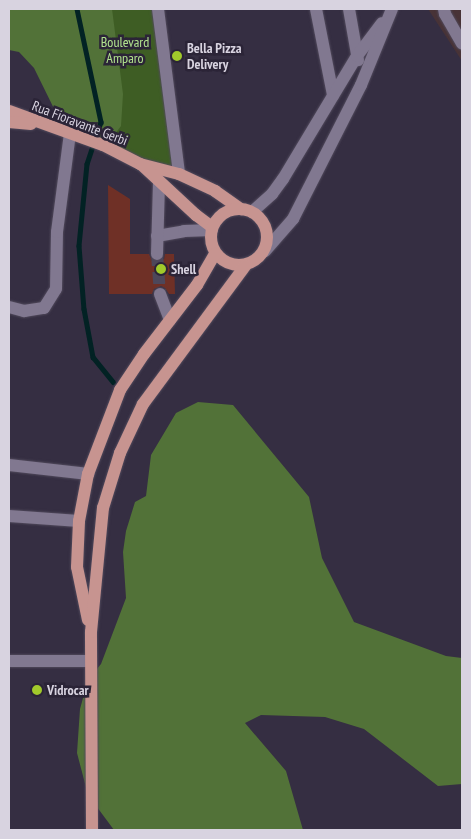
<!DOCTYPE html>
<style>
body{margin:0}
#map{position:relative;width:471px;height:839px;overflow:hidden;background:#352e42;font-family:"PT Sans Narrow",sans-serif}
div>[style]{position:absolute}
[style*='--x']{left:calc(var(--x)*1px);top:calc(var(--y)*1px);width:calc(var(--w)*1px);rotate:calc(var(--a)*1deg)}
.education>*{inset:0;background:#483337}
.green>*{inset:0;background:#3e5d24}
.forest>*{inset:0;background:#527238}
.stream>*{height:4.5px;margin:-2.25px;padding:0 2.25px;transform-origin:2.25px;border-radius:2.25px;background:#022224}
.building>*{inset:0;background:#6f3026}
.minor-tunnel>*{height:12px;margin-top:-6px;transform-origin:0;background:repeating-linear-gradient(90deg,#4d475a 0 12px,transparent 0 18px)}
.roads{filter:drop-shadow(0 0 1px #514a5c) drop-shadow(0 0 1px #514a5c)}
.minor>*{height:12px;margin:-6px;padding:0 6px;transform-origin:6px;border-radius:6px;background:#817890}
.major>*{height:12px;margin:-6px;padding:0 6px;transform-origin:6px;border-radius:6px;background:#c79490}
.major>.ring{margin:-6px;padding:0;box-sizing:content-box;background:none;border:12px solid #c79490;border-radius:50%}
.dots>*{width:14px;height:14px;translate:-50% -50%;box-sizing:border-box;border:2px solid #2b2437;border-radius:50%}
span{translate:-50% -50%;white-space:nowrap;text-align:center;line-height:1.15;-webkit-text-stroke:5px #2b2437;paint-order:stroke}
.park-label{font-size:14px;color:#b2e38e}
.poi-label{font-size:14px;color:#d8d3e0;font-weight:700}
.left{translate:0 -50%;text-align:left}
.street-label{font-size:14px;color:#d8d3e0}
.frame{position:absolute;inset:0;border:10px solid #d8d3e0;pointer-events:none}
</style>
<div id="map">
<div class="education">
<i style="clip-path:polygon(428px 9px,462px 9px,462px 61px)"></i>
</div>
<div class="green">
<i style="clip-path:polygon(81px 9px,157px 9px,178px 173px,103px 144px)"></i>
</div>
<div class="forest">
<i style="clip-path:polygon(9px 9px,112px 9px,123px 94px,121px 126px,106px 146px,82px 144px,65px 131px,34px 68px,19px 52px,9px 50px)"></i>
<i style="clip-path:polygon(198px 402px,233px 405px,309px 497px,322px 558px,354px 622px,446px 656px,462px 658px,462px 784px,438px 786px,364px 729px,325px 717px,261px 715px,245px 723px,286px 771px,303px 830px,114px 830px,88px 795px,77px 753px,80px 709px,88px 680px,101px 664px,126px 598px,123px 552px,126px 531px,135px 502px,146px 496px,151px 455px,176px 413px)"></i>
</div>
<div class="stream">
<i style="--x:77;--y:9;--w:116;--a:78"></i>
<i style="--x:101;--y:122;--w:44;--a:108.4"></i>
<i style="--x:87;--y:164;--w:82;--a:95.6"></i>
<i style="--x:79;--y:246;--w:63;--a:85.5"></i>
<i style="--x:84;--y:309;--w:49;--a:79.4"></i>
<i style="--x:93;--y:357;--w:32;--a:51"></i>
</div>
<div class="building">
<i style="clip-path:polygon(108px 185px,130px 199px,130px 254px,149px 254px,152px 261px,157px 262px,164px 259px,165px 254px,174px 254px,175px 294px,169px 294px,165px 288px,161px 286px,154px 289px,152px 294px,109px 294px)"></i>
</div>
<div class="minor-tunnel">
<i style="--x:157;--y:254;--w:40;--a:85.7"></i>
</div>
<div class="roads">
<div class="minor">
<i style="--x:158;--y:9;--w:166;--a:82.7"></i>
<i style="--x:316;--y:9;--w:88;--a:78.8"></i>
<i style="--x:349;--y:9;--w:52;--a:80"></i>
<i style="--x:444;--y:9;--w:5;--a:79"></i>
<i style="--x:445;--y:14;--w:34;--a:60"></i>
<i style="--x:252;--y:212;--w:27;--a:-42"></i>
<i style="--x:272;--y:194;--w:19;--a:-54"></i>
<i style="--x:283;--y:179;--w:144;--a:-59"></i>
<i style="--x:357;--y:56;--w:41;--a:-52.9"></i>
<i style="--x:157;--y:236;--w:27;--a:-10"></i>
<i style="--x:184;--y:231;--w:28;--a:-2"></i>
<i style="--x:265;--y:251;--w:43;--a:-48.8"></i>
<i style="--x:293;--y:219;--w:150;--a:-63.1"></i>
<i style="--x:361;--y:85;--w:82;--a:-67.8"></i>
<i style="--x:157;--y:254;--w:73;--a:-88.4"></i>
<i style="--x:160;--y:294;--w:28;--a:69"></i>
<i style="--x:9;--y:307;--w:16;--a:15"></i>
<i style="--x:24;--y:311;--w:20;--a:-9"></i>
<i style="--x:44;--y:308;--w:22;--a:-58"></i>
<i style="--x:56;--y:289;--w:57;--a:-89"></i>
<i style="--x:57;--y:232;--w:100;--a:-82.5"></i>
<i style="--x:9;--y:465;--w:80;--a:6.5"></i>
<i style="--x:9;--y:516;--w:70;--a:4.1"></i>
<i style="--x:9;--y:661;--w:82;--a:0"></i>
</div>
<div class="major">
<i style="--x:9;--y:111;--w:100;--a:19.9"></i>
<i style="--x:103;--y:145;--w:42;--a:27.2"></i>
<i style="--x:140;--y:164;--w:40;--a:14.4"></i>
<i style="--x:179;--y:174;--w:40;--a:25"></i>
<i style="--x:215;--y:191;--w:32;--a:35"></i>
<i style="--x:9;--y:122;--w:22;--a:5"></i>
<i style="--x:142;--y:165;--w:74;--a:42.8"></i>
<i style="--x:196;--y:215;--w:20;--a:37"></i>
<i class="ring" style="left:211px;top:209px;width:44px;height:44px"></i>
<i style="--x:88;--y:620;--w:54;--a:-101.7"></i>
<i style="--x:77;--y:567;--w:46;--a:-87.5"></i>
<i style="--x:79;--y:521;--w:48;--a:-79.2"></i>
<i style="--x:88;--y:474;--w:90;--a:-69.1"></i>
<i style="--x:120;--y:390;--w:43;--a:-56.3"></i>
<i style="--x:144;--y:354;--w:87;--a:-52.5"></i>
<i style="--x:197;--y:285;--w:36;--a:-60"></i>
<i style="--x:92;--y:830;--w:198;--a:-90.3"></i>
<i style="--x:91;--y:632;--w:125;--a:-84.5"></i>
<i style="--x:103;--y:508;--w:58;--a:-72.8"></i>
<i style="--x:120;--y:453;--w:54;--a:-64.9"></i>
<i style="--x:143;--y:404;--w:172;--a:-53.5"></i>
</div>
</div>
<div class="dots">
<i style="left:177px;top:56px;background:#a1c92b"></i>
<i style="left:161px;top:269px;background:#a1c92b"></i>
<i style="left:37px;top:690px;background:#a1c92b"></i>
</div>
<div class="park-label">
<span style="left:125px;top:50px">Boulevard<br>Amparo</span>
</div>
<div class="poi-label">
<span class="left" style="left:187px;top:56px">Bella Pizza<br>Delivery</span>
<span class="left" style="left:171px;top:269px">Shell</span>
<span class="left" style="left:47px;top:690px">Vidrocar</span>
</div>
<div class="street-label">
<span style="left:80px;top:123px;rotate:21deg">Rua Fioravante Gerbi</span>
</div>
<div class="frame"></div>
</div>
